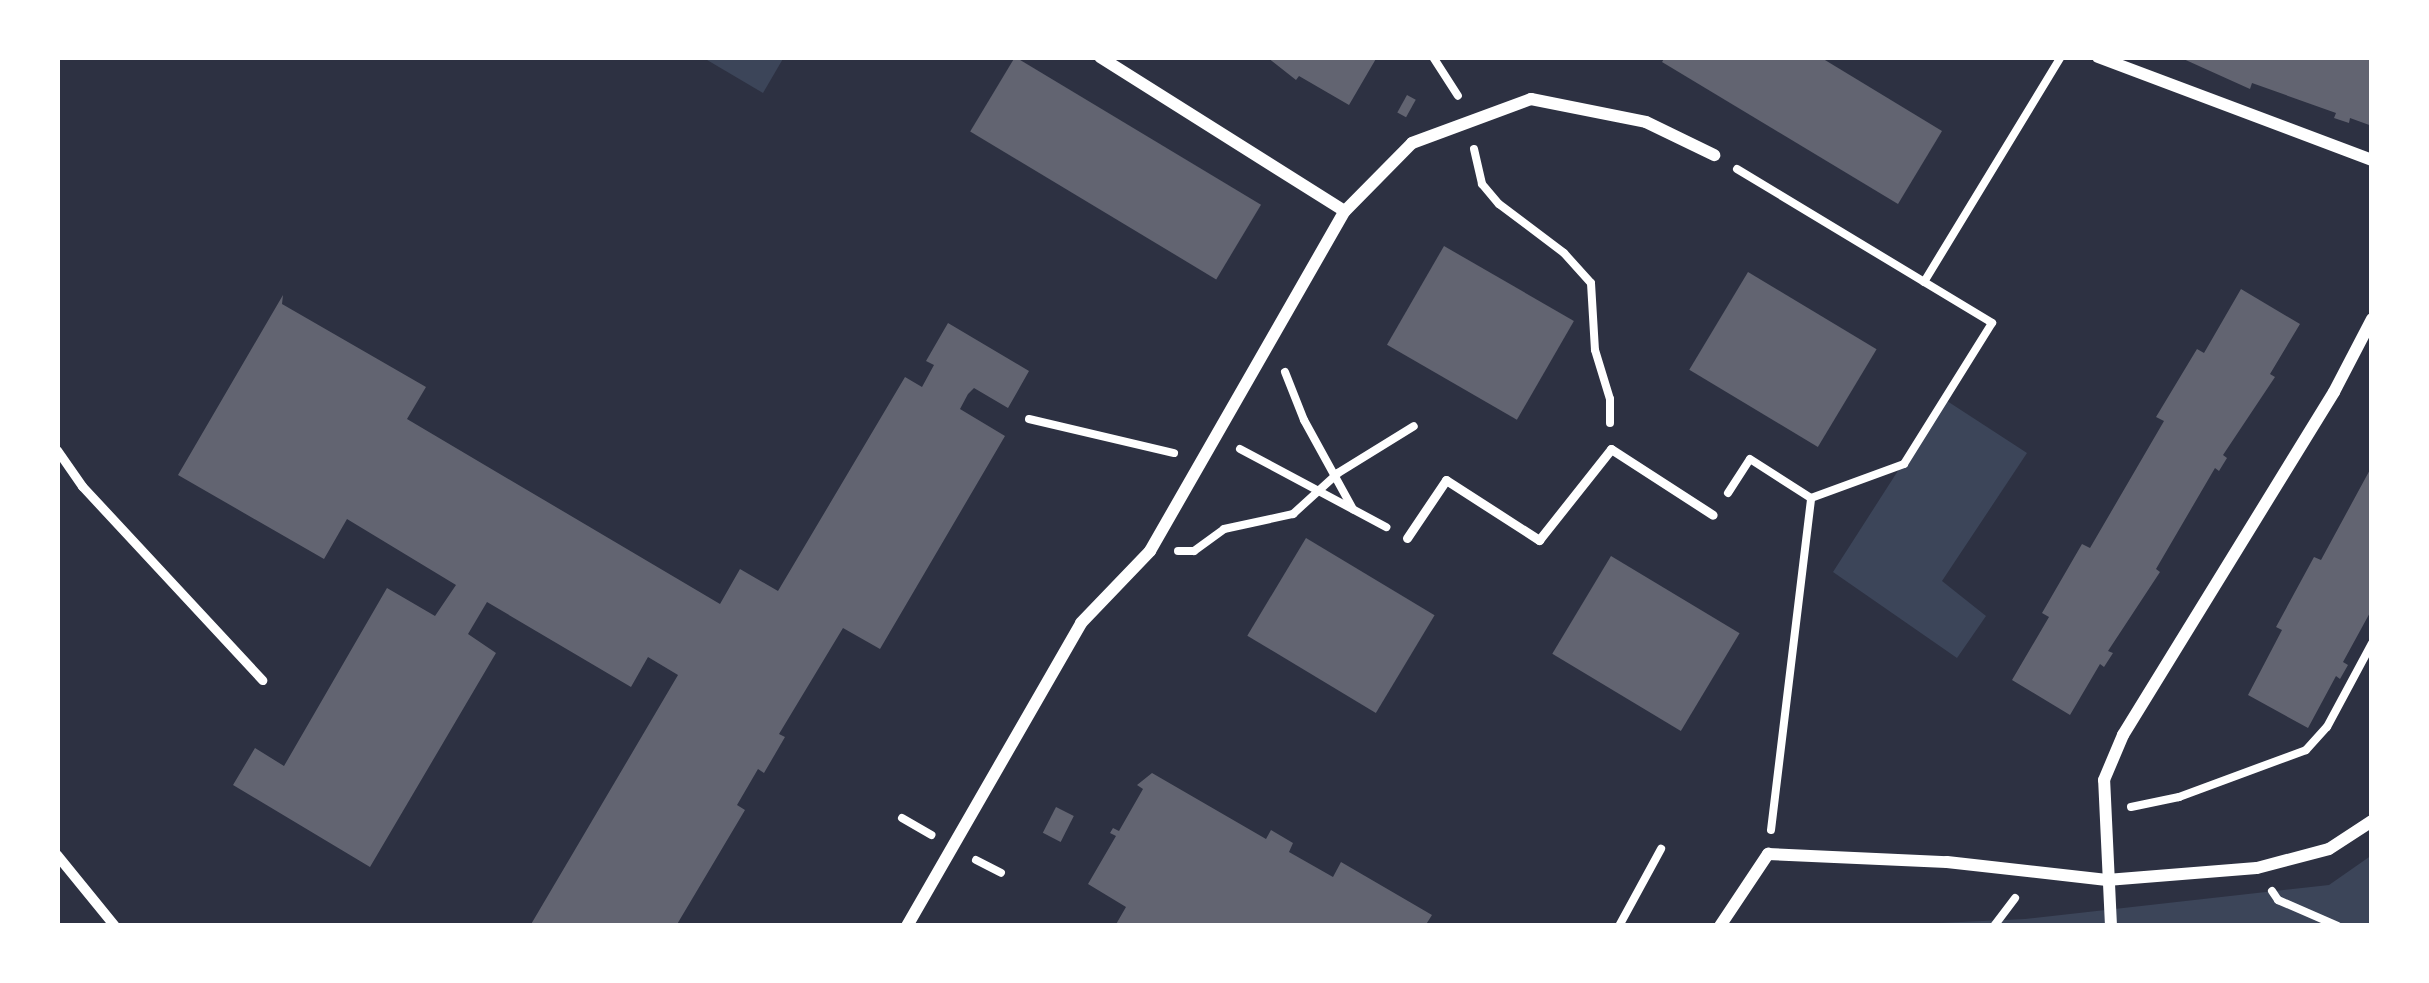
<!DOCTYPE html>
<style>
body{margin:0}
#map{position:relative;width:2429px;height:983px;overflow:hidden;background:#2d3142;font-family:Rubik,sans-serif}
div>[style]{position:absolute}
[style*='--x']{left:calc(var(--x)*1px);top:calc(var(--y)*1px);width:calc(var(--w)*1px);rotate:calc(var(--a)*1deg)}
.green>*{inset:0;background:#3c4559}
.building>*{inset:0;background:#626471;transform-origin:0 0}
.path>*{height:8px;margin:-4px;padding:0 4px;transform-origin:4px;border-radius:4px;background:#fff}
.service>*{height:9px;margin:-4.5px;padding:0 4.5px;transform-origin:4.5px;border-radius:4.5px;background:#fff}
.pedestrian>*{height:10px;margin:-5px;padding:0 5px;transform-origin:5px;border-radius:5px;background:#fff}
.minor>*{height:12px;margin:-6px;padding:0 6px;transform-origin:6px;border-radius:6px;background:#fff}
span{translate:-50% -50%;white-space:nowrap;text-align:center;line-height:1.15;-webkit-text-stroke:9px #fff;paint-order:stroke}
.frame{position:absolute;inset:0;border:60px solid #fff;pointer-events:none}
</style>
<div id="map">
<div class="green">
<i style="clip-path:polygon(702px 57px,784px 57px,763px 93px)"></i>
<i style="clip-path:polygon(1944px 399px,2027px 453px,1942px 581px,1986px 616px,1957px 658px,1833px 572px)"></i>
<i style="clip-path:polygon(2372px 855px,2372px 926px,1875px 926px,2025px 919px,2329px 885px)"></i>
</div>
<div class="building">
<i style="left:1015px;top:57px;width:287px;height:87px;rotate:31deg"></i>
<i style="clip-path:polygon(1267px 57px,1377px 57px,1349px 105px,1299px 76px,1296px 80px)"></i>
<i style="clip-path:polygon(1665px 57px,1820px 57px,1942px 131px,1898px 204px,1662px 62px)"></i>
<i style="clip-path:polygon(2179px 57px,2372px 57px,2372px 126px,2350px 118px,2349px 123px,2334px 118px,2336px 113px,2252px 83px,2250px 89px)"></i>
<i style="left:1407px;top:95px;width:10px;height:20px;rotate:29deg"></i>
<i style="left:1444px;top:246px;width:150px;height:114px;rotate:30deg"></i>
<i style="left:1748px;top:272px;width:150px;height:114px;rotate:31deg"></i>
<i style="clip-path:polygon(2241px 289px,2300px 324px,2270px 374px,2275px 377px,2223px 455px,2227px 458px,2219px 471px,2215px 468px,2156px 569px,2160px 572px,2108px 651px,2113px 653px,2104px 667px,2100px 664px,2070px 715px,2012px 680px,2049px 617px,2042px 613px,2082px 544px,2090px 548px,2164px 421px,2156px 417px,2197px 349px,2204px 353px)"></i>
<i style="clip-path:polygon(283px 295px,282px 304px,426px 387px,407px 419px,720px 604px,740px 569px,778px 591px,905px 377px,922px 387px,934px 365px,926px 361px,948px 323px,1029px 371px,1008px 408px,974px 388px,968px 394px,960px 409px,1005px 436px,880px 649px,843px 628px,779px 734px,785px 737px,764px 773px,758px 769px,737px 805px,745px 810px,676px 926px,530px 926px,678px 675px,648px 657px,631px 687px,487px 602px,468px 634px,496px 653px,370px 867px,233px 785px,255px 748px,284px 766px,387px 588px,435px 616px,456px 585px,347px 519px,324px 559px,178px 475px)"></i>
<i style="clip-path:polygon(2372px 466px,2372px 609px,2343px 662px,2348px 665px,2340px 679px,2336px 676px,2308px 728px,2248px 695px,2282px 630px,2276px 627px,2314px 557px,2321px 560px)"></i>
<i style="left:1306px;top:538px;width:150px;height:114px;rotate:31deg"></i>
<i style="left:1611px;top:556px;width:150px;height:114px;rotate:31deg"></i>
<i style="clip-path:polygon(1152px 773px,1266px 839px,1271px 830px,1293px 843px,1289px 852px,1333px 877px,1341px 862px,1432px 915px,1425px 926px,1115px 926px,1126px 907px,1088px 884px,1116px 836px,1110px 833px,1113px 828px,1119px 831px,1143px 789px,1137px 785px)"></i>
<i style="left:1056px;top:807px;width:20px;height:29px;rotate:27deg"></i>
</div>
<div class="path">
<i style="--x:1433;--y:57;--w:46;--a:57.3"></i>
<i style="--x:1474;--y:149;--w:36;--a:77"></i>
<i style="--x:1482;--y:184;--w:26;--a:50"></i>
<i style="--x:1499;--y:204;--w:81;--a:37"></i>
<i style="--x:1564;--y:253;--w:40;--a:48"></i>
<i style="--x:1591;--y:283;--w:67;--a:86.6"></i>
<i style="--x:1595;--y:350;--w:51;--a:73"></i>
<i style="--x:1610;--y:399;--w:24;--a:90"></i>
<i style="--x:1737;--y:169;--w:298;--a:31.1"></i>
<i style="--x:1992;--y:323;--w:166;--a:122"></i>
<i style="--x:1904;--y:464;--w:99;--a:159.9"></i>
<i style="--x:1924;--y:282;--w:263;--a:-58.7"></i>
<i style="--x:1285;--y:372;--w:52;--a:68.4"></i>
<i style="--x:1304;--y:420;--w:102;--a:61.2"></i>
<i style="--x:1029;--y:419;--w:149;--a:13.2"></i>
<i style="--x:1240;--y:449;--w:166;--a:28.1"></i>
<i style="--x:1728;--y:493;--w:40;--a:-57.1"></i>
<i style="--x:1750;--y:459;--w:72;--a:32.6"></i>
<i style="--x:1178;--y:551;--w:16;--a:0"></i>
<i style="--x:1194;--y:551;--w:37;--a:-36"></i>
<i style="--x:1224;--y:529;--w:71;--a:-12.3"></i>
<i style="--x:1293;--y:514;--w:61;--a:-42.3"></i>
<i style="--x:1338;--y:473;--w:89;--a:-31.7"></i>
<i style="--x:2131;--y:807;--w:49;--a:-11.8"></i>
<i style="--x:2179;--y:797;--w:135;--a:-20.3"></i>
<i style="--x:2306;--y:750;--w:31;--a:-48"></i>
<i style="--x:2327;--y:727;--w:95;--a:-61.8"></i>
<i style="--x:902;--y:818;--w:34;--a:30"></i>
<i style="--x:1771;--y:830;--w:334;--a:-83.1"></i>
<i style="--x:976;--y:860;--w:28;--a:27"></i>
<i style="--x:2272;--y:891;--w:11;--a:56"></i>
<i style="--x:2278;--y:900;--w:65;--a:23.4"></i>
<i style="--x:1619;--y:926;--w:88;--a:-61.4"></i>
<i style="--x:1994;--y:926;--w:35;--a:-53"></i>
</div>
<div class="service">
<i style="--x:57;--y:450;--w:44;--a:55.2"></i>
<i style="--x:82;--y:486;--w:265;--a:47.1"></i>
<i style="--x:1407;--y:538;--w:70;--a:-56.1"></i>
<i style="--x:1446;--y:480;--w:111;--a:32.8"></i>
<i style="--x:1539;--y:540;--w:116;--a:-51.6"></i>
<i style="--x:1611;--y:449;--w:121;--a:32.9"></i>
</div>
<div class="pedestrian">
<i style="--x:57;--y:855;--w:92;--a:50.8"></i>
</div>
<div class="minor">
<i style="--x:1100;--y:57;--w:289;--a:32.2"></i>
<i style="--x:2098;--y:57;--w:293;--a:20.6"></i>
<i style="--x:907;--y:926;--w:349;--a:-60.1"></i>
<i style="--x:1081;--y:623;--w:100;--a:-46.2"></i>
<i style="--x:1150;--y:551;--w:392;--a:-60.2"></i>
<i style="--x:1345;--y:211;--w:95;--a:-45.4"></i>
<i style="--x:1412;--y:143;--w:127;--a:-20.3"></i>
<i style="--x:1531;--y:99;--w:117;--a:11.3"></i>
<i style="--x:1646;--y:122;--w:76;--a:25.9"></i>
<i style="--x:1720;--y:926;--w:87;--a:-56.3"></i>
<i style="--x:1768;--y:854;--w:179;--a:2.6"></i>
<i style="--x:1947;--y:862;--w:161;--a:6.4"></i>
<i style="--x:2107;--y:880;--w:150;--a:-4.6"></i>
<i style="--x:2257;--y:868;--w:74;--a:-14.8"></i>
<i style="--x:2329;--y:849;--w:51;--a:-33.1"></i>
<i style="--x:2111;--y:926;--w:146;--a:-92.7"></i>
<i style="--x:2104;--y:780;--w:49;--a:-67.1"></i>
<i style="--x:2123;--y:735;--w:403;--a:-58.4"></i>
<i style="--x:2334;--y:392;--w:82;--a:-62.5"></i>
</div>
<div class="frame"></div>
</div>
